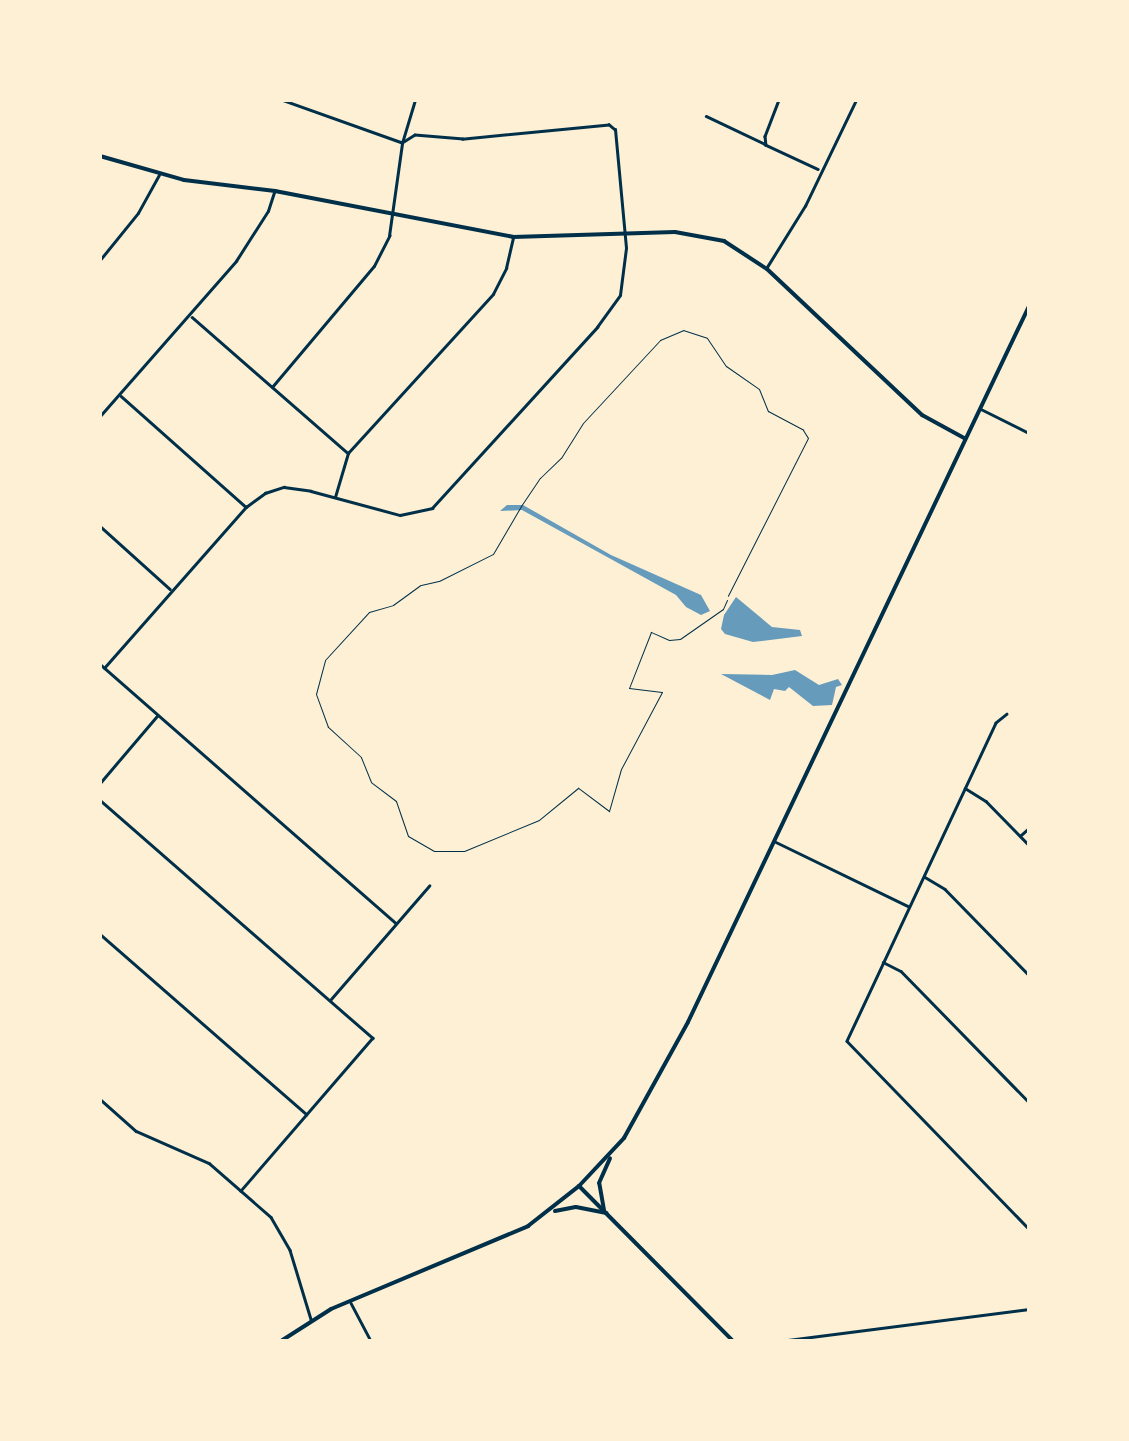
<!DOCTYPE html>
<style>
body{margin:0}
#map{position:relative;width:1129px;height:1441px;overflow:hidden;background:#fdf0d5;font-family:Commissioner,sans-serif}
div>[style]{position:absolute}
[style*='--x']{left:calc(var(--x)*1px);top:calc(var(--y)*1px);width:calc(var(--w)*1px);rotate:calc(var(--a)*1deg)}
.water>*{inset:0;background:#669bbc}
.path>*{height:1px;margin:-0.5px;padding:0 0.5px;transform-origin:0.5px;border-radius:0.5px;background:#003049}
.minor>*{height:2.5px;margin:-1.25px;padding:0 1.25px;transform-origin:1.25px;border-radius:1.25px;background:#003049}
.tertiary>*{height:4px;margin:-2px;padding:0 2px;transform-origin:2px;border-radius:2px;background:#003049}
.secondary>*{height:4px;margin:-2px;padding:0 2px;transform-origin:2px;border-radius:2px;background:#003049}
span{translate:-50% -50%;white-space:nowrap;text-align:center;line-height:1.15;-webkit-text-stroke:8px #fdf0d5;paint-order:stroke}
.frame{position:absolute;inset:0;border:102px solid #fdf0d5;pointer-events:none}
</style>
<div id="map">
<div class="water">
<i style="clip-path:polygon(507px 505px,523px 505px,611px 555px,701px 595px,710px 611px,701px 615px,686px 607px,676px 595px,522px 510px,500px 511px)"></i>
<i style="clip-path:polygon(736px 597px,772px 627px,800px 630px,802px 636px,753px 642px,725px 634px,721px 629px,724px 615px)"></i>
<i style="clip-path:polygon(795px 670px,819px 685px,838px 679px,842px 685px,836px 687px,832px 705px,813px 706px,789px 687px,785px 691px,774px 689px,770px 700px,721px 674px,772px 675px)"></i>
</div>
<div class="path">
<i style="--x:727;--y:600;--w:10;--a:114"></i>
<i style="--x:723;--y:609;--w:52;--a:145.1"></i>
<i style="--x:680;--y:639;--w:11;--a:175"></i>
<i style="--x:669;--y:640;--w:20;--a:-156"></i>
<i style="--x:651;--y:632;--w:60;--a:111.4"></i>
<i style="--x:629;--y:688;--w:33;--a:7"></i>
<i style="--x:662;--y:692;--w:87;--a:118"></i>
<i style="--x:621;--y:769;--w:44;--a:105.9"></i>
<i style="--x:609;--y:811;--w:39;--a:-143"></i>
<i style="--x:578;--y:788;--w:50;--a:140.6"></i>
<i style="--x:539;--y:820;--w:81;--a:157.5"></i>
<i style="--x:464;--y:851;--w:30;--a:180"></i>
<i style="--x:434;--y:851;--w:30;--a:-150"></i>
<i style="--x:408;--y:836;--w:37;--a:-109"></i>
<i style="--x:396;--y:801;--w:31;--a:-143"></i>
<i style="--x:371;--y:782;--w:27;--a:-112"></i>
<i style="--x:361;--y:757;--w:45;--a:-137.7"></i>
<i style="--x:328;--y:727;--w:35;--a:-110"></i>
<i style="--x:316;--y:694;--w:35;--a:-75"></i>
<i style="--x:325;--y:660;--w:65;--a:-47.5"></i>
<i style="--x:369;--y:612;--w:25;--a:-16"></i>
<i style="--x:393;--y:605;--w:34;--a:-36"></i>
<i style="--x:421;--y:585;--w:18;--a:-13"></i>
<i style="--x:439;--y:581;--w:60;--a:-26.6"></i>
<i style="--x:493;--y:554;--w:56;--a:-59.7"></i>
<i style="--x:521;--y:506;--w:34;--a:-56"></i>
<i style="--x:540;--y:478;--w:29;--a:-44"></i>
<i style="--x:561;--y:458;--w:41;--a:-57.8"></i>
<i style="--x:583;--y:423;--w:113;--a:-47.1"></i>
<i style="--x:660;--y:340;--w:25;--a:-23"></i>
<i style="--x:683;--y:330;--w:25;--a:18"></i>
<i style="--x:707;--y:338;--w:34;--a:56"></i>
<i style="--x:726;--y:366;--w:40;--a:34.9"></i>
<i style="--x:759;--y:389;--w:24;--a:68"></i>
<i style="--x:768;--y:411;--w:40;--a:28"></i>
<i style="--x:803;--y:430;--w:9;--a:58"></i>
<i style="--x:808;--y:438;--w:177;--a:116.9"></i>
</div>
<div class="minor">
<i style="--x:779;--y:100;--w:39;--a:111"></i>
<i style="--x:765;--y:136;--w:9;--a:84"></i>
<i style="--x:766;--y:145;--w:57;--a:24.8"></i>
<i style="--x:706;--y:116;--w:65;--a:25.4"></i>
<i style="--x:100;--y:260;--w:60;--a:-51"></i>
<i style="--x:138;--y:213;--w:43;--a:-61.1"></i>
<i style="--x:767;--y:267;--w:72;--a:-58.1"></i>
<i style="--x:805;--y:206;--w:118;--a:-64.3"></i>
<i style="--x:192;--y:317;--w:207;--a:41.1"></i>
<i style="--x:272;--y:387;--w:158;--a:-49.9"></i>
<i style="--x:374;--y:266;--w:34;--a:-63"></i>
<i style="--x:389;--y:236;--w:94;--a:-82"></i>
<i style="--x:402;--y:143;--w:45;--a:-73.2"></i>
<i style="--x:121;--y:396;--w:167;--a:41.6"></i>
<i style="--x:981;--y:409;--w:54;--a:26.6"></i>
<i style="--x:100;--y:416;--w:206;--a:-48.7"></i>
<i style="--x:236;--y:261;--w:59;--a:-57.4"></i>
<i style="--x:268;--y:211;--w:20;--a:-72"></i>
<i style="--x:335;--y:497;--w:46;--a:-73.5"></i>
<i style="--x:348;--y:453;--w:215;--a:-47.6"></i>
<i style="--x:493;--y:294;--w:29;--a:-63"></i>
<i style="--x:506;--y:268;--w:31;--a:-77"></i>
<i style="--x:100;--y:526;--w:94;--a:42"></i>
<i style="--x:100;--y:664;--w:393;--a:41.2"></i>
<i style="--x:104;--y:668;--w:215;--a:-48.6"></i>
<i style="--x:246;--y:507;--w:24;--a:-36"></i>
<i style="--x:265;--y:493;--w:20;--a:-18"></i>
<i style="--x:284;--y:487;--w:27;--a:8"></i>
<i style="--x:311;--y:491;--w:92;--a:15.1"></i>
<i style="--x:400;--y:515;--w:33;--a:-12"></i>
<i style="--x:432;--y:508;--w:245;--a:-47.6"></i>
<i style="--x:597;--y:327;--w:39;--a:-54"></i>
<i style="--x:620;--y:295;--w:47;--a:-82.7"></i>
<i style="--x:626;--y:248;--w:119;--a:-95.3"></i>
<i style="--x:615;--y:130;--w:8;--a:-140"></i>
<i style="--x:609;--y:125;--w:147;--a:174.5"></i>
<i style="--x:463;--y:139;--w:48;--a:-175.2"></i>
<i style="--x:415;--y:135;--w:15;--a:148"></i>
<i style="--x:402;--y:143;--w:128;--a:-160.4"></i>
<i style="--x:1007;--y:714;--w:14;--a:141"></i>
<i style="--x:996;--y:723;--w:351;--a:115.1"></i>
<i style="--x:847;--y:1041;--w:262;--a:45.9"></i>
<i style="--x:100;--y:783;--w:88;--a:-49.6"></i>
<i style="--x:965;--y:788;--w:25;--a:32"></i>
<i style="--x:986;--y:801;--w:62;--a:45.7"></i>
<i style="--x:100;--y:800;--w:362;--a:41.1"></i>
<i style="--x:373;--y:1038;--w:202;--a:130.8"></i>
<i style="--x:1020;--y:836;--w:12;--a:-42"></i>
<i style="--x:776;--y:842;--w:147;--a:25.9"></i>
<i style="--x:925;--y:877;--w:23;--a:31"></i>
<i style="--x:945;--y:889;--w:120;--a:45.7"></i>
<i style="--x:100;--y:934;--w:274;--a:41.1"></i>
<i style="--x:883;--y:962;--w:20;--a:27"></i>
<i style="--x:901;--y:971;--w:183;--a:45.7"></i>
<i style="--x:331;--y:999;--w:150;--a:-49.1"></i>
<i style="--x:100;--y:1099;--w:48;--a:41.6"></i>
<i style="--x:136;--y:1131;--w:80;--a:23.7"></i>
<i style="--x:209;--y:1163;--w:82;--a:41.1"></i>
<i style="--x:271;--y:1217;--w:38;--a:60"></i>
<i style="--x:290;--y:1250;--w:72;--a:73.1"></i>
<i style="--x:351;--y:1303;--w:43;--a:62.2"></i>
<i style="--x:780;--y:1341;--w:251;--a:-7.3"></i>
</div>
<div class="tertiary">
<i style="--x:100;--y:156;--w:87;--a:15.9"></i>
<i style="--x:184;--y:180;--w:92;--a:6.9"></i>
<i style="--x:275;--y:191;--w:242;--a:10.9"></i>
<i style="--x:513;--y:237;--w:162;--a:-1.8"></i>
<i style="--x:675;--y:232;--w:50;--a:10.4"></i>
<i style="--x:724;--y:241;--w:51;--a:33.1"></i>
<i style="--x:767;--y:269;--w:213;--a:43.3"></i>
<i style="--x:922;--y:415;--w:48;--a:28.7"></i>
<i style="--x:579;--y:1186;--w:218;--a:45.2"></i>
</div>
<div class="secondary">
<i style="--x:604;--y:1210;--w:27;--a:-100"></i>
<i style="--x:599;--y:1183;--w:27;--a:-66"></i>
<i style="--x:555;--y:1211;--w:21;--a:-11"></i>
<i style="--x:576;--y:1207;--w:31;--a:11"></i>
<i style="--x:281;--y:1341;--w:59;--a:-32.6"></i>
<i style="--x:331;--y:1309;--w:214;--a:-22.8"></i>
<i style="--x:528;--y:1226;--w:65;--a:-38.1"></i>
<i style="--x:579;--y:1186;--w:66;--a:-46.8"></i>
<i style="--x:624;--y:1138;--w:132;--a:-61.1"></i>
<i style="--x:688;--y:1022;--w:793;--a:-64.53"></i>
</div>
<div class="frame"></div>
</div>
